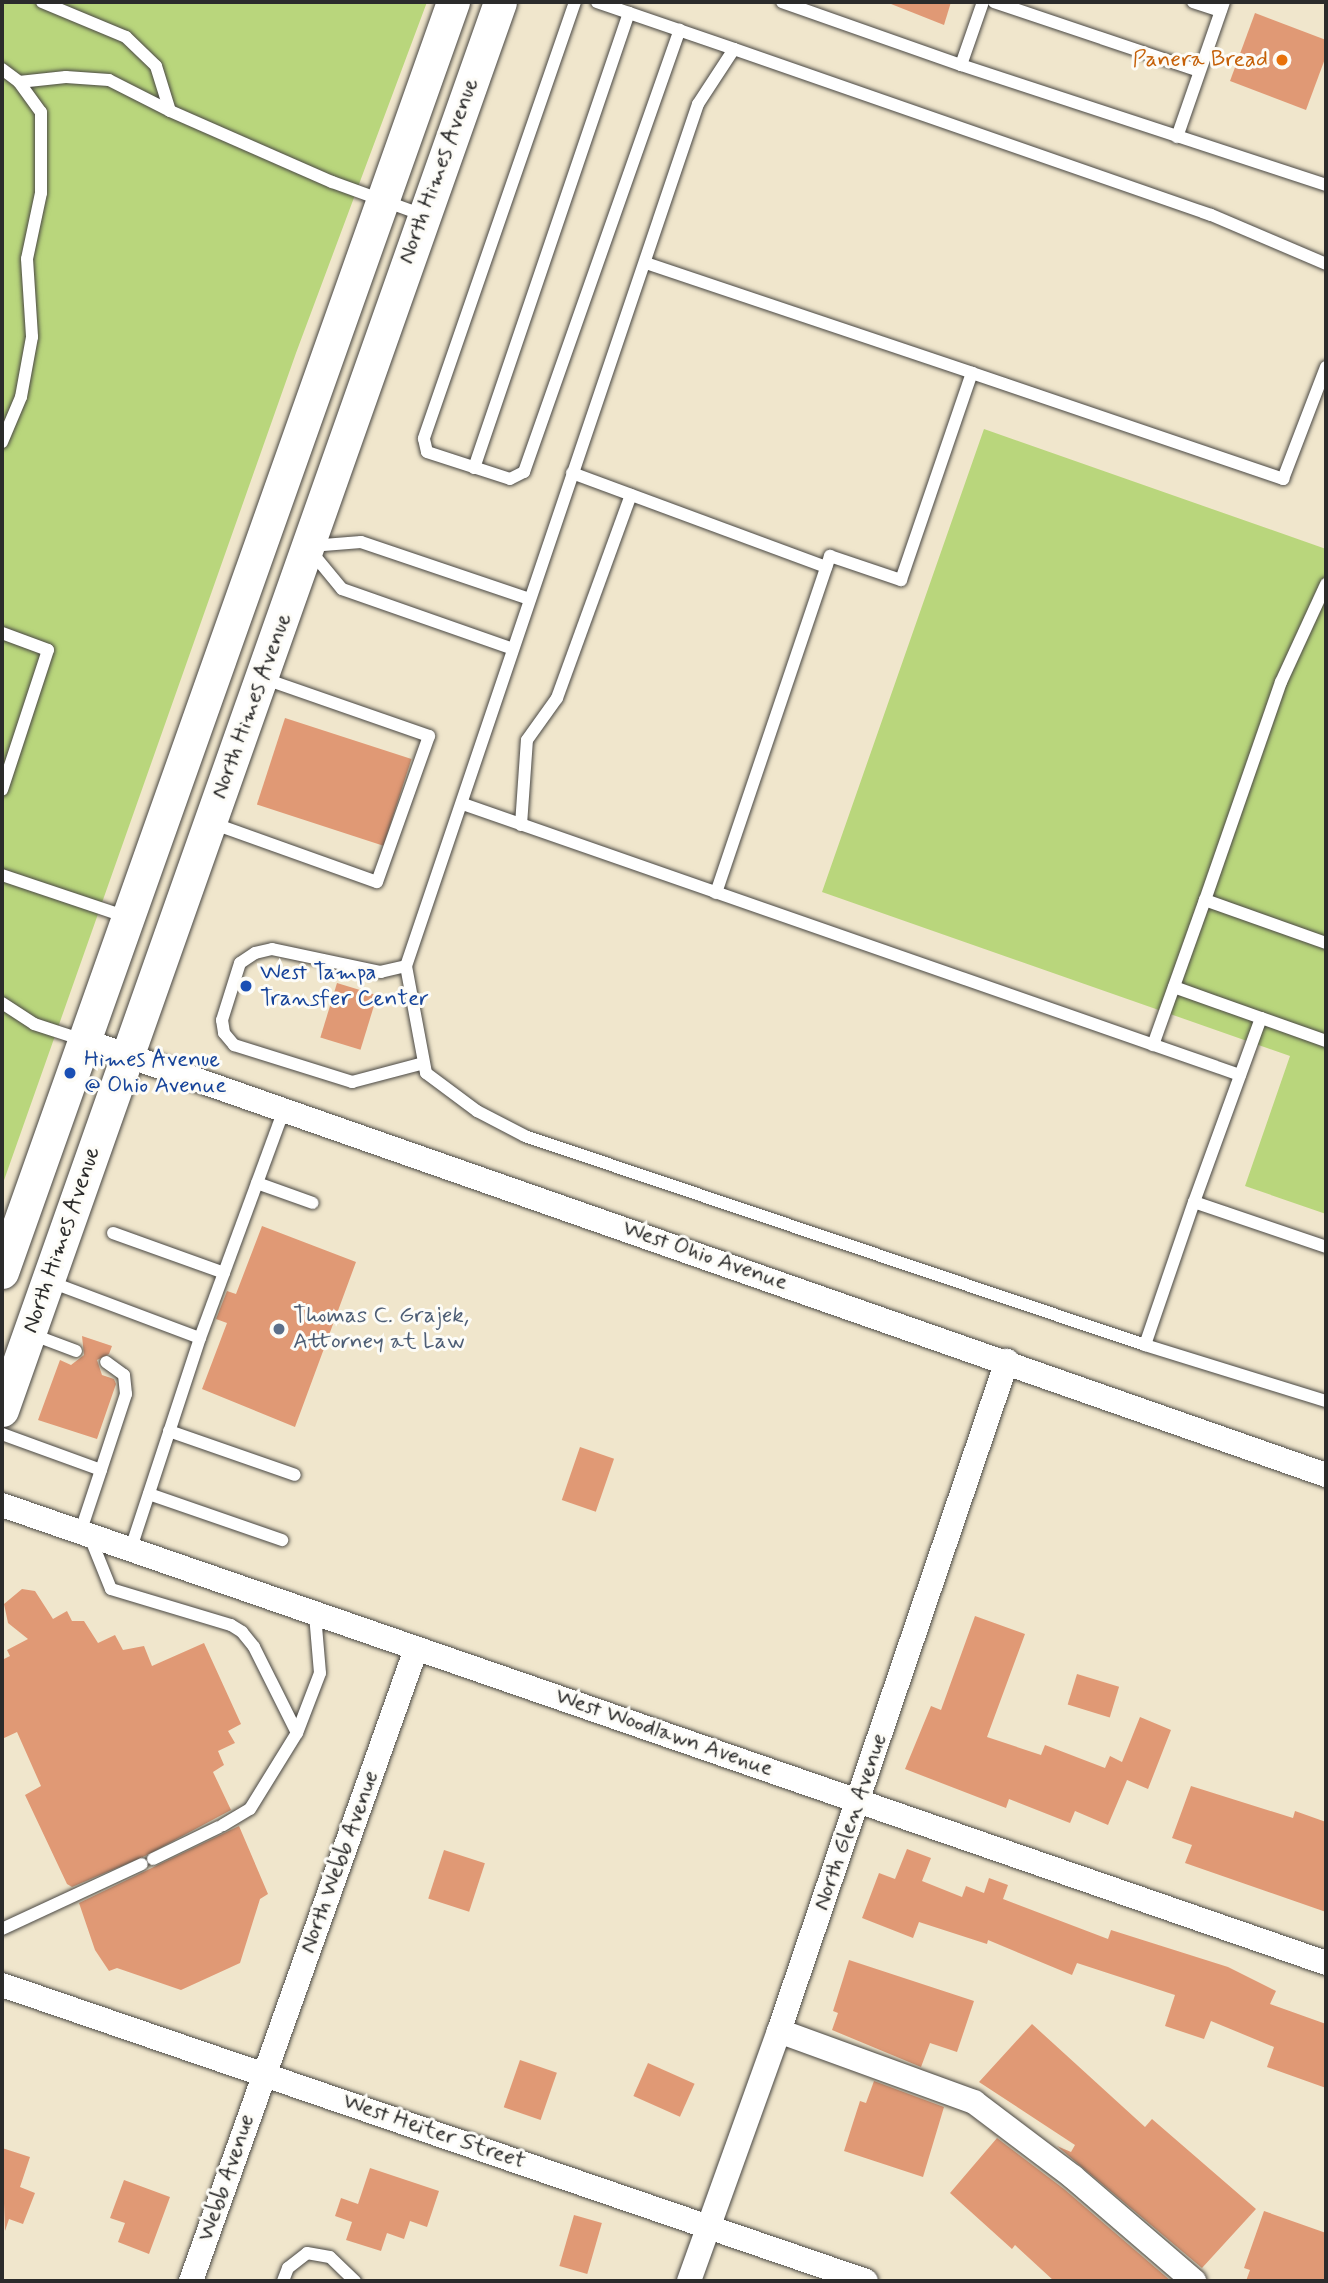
<!DOCTYPE html>
<style>
body{margin:0}
#map{position:relative;width:1328px;height:2283px;overflow:hidden;background:#f0e6cc;font-family:Mynerve,sans-serif}
div>[style]{position:absolute}
[style*='--x']{left:calc(var(--x)*1px);top:calc(var(--y)*1px);width:calc(var(--w)*1px);rotate:calc(var(--a)*1deg)}
.green>*{inset:0;background:#b9d67c}
.building>*{inset:0;background:#e09975;transform-origin:0 0}
.roads{filter:drop-shadow(0 0 2px #494743) drop-shadow(0 0 2px #494743)}
.lane>*{height:12px;margin:-6px;padding:0 6px;transform-origin:6px;border-radius:6px;background:#fff}
.street>*{height:24px;margin:-12px;padding:0 12px;transform-origin:12px;border-radius:12px;background:#fff}
.secondary>*{height:33px;margin:-16.5px;padding:0 16.5px;transform-origin:16.5px;border-radius:16.5px;background:#fff}
.dots>*{width:19px;height:19px;translate:-50% -50%;box-sizing:border-box;border:4px solid #fdfcf7;border-radius:50%}
span{translate:-50% -50%;white-space:nowrap;text-align:center;line-height:1.15;-webkit-text-stroke:6px #fdfcf7;paint-order:stroke}
.food-label{font-size:23px;color:#c56008}
.right{translate:-100% -50%;text-align:right}
.street-label{font-size:23px;color:#2b2b2b}
.transit-label{font-size:23px;color:#164399}
.left{translate:0 -50%;text-align:left}
.service-label{font-size:23px;color:#4e5e75}
.frame{position:absolute;inset:0;border:4px solid #2b2b2b;pointer-events:none}
</style>
<div id="map">
<div class="green">
<i style="clip-path:polygon(2px 2px,427px 2px,296px 353px,2px 1186px)"></i>
<i style="clip-path:polygon(984px 429px,1326px 549px,1326px 1214px,1245px 1186px,1290px 1056px,822px 892px)"></i>
</div>
<div class="building">
<i style="clip-path:polygon(886px 2px,951px 2px,944px 25px)"></i>
<i style="clip-path:polygon(1255px 13px,1326px 40px,1326px 56px,1306px 110px,1230px 81px)"></i>
<i style="left:285px;top:718px;width:133px;height:91px;rotate:18deg"></i>
<i style="left:337px;top:983px;width:42px;height:57px;rotate:17deg"></i>
<i style="clip-path:polygon(262px 1226px,356px 1262px,295px 1427px,202px 1389px,227px 1323px,216px 1319px,227px 1291px,236px 1294px)"></i>
<i style="clip-path:polygon(82px 1336px,112px 1346px,109px 1354px,97px 1360px,102px 1375px,114px 1379px,116px 1384px,97px 1439px,38px 1420px,60px 1360px,71px 1365px,84px 1355px)"></i>
<i style="left:580px;top:1447px;width:36px;height:56px;rotate:19deg"></i>
<i style="clip-path:polygon(22px 1589px,35px 1591px,53px 1619px,67px 1611px,72px 1621px,84px 1621px,98px 1643px,115px 1635px,123px 1650px,144px 1646px,152px 1666px,204px 1643px,241px 1724px,228px 1731px,235px 1743px,218px 1751px,224px 1765px,213px 1772px,231px 1810px,145px 1856px,72px 1887px,67px 1884px,25px 1795px,41px 1786px,17px 1732px,2px 1739px,2px 1660px,10px 1656px,7px 1650px,28px 1639px,8px 1623px,4px 1604px)"></i>
<i style="clip-path:polygon(975px 1616px,1025px 1634px,987px 1737px,1041px 1755px,1045px 1745px,1105px 1768px,1110px 1756px,1122px 1762px,1140px 1717px,1171px 1730px,1148px 1789px,1127px 1780px,1108px 1825px,1075px 1811px,1070px 1823px,1009px 1799px,1006px 1808px,905px 1769px,931px 1706px,941px 1710px)"></i>
<i style="left:1077px;top:1674px;width:44px;height:32px;rotate:17deg"></i>
<i style="clip-path:polygon(1191px 1786px,1293px 1818px,1295px 1811px,1326px 1822px,1326px 1912px,1185px 1863px,1192px 1845px,1172px 1838px)"></i>
<i style="clip-path:polygon(239px 1826px,268px 1894px,260px 1899px,240px 1963px,181px 1990px,117px 1968px,109px 1971px,95px 1950px,79px 1903px)"></i>
<i style="clip-path:polygon(907px 1849px,931px 1858px,922px 1881px,962px 1897px,966px 1886px,984px 1893px,989px 1878px,1008px 1885px,1003px 1899px,1108px 1939px,1111px 1930px,1228px 1967px,1276px 1991px,1270px 2004px,1326px 2024px,1326px 2088px,1267px 2067px,1274px 2047px,1211px 2021px,1204px 2039px,1165px 2026px,1175px 1995px,1077px 1963px,1072px 1975px,988px 1940px,987px 1944px,919px 1922px,913px 1938px,862px 1918px,879px 1873px,895px 1879px)"></i>
<i style="left:444px;top:1850px;width:43px;height:51px;rotate:18deg"></i>
<i style="clip-path:polygon(849px 1960px,974px 2001px,957px 2052px,930px 2043px,921px 2067px,832px 2030px,838px 2013px,833px 2011px)"></i>
<i style="clip-path:polygon(1032px 2024px,1145px 2127px,1152px 2119px,1256px 2209px,1202px 2268px,1057px 2146px,1071px 2152px,1075px 2145px,979px 2082px)"></i>
<i style="left:520px;top:2060px;width:39px;height:50px;rotate:19deg"></i>
<i style="left:648px;top:2063px;width:51px;height:36px;rotate:24deg"></i>
<i style="clip-path:polygon(874px 2081px,944px 2107px,923px 2177px,844px 2151px,860px 2101px,866px 2103px)"></i>
<i style="clip-path:polygon(997px 2138px,1064px 2189px,1171px 2281px,1054px 2281px,1015px 2245px,1012px 2249px,950px 2193px)"></i>
<i style="clip-path:polygon(2px 2148px,30px 2157px,20px 2187px,35px 2193px,23px 2224px,9px 2219px,5px 2231px)"></i>
<i style="clip-path:polygon(370px 2168px,439px 2191px,427px 2227px,410px 2221px,404px 2239px,387px 2233px,381px 2251px,346px 2240px,352px 2222px,335px 2216px,341px 2198px,358px 2204px)"></i>
<i style="clip-path:polygon(124px 2180px,170px 2197px,149px 2254px,118px 2242px,125px 2223px,110px 2218px)"></i>
<i style="clip-path:polygon(1264px 2211px,1326px 2233px,1326px 2281px,1246px 2281px,1250px 2270px,1244px 2268px)"></i>
<i style="left:574px;top:2215px;width:29px;height:53px;rotate:16deg"></i>
</div>
<div class="roads">
<div class="lane">
<i style="--x:575;--y:2;--w:462;--a:109.1"></i>
<i style="--x:424;--y:439;--w:13;--a:77"></i>
<i style="--x:427;--y:452;--w:87;--a:18"></i>
<i style="--x:510;--y:479;--w:16;--a:-27"></i>
<i style="--x:524;--y:472;--w:469;--a:-70.6"></i>
<i style="--x:597;--y:2;--w:145;--a:18.9"></i>
<i style="--x:782;--y:2;--w:190;--a:19.4"></i>
<i style="--x:961;--y:65;--w:67;--a:-70.8"></i>
<i style="--x:994;--y:2;--w:216;--a:18.6"></i>
<i style="--x:1193;--y:2;--w:29;--a:18"></i>
<i style="--x:961;--y:65;--w:384;--a:18.2"></i>
<i style="--x:2;--y:69;--w:21;--a:37"></i>
<i style="--x:19;--y:82;--w:37;--a:54"></i>
<i style="--x:41;--y:112;--w:81;--a:90"></i>
<i style="--x:41;--y:193;--w:67;--a:102"></i>
<i style="--x:27;--y:259;--w:78;--a:86.3"></i>
<i style="--x:32;--y:337;--w:61;--a:100.4"></i>
<i style="--x:21;--y:397;--w:49;--a:112.9"></i>
<i style="--x:19;--y:82;--w:47;--a:-6.1"></i>
<i style="--x:66;--y:77;--w:43;--a:4"></i>
<i style="--x:109;--y:80;--w:68;--a:26.9"></i>
<i style="--x:170;--y:111;--w:47;--a:-107.3"></i>
<i style="--x:156;--y:66;--w:42;--a:-136"></i>
<i style="--x:126;--y:37;--w:91;--a:-157.4"></i>
<i style="--x:170;--y:111;--w:177;--a:23.7"></i>
<i style="--x:332;--y:182;--w:97;--a:19.9"></i>
<i style="--x:1177;--y:137;--w:143;--a:-70.8"></i>
<i style="--x:646;--y:263;--w:344;--a:18.6"></i>
<i style="--x:1326;--y:264;--w:125;--a:-156.9"></i>
<i style="--x:1211;--y:215;--w:505;--a:-160.81"></i>
<i style="--x:734;--y:49;--w:66;--a:123.2"></i>
<i style="--x:698;--y:104;--w:910;--a:108.71"></i>
<i style="--x:406;--y:966;--w:109;--a:79.4"></i>
<i style="--x:426;--y:1073;--w:64;--a:36.7"></i>
<i style="--x:477;--y:1111;--w:54;--a:27.5"></i>
<i style="--x:525;--y:1136;--w:654;--a:18.63"></i>
<i style="--x:1145;--y:1345;--w:189;--a:17.2"></i>
<i style="--x:474;--y:468;--w:481;--a:-71.2"></i>
<i style="--x:572;--y:473;--w:271;--a:20.3"></i>
<i style="--x:311;--y:546;--w:50;--a:-4.6"></i>
<i style="--x:361;--y:542;--w:177;--a:18.7"></i>
<i style="--x:309;--y:549;--w:52;--a:50.5"></i>
<i style="--x:342;--y:589;--w:181;--a:19.3"></i>
<i style="--x:2;--y:633;--w:49;--a:20.3"></i>
<i style="--x:48;--y:650;--w:147;--a:108.2"></i>
<i style="--x:463;--y:804;--w:823;--a:19.23"></i>
<i style="--x:212;--y:823;--w:175;--a:19.7"></i>
<i style="--x:377;--y:882;--w:155;--a:-70.4"></i>
<i style="--x:429;--y:736;--w:177;--a:-160.8"></i>
<i style="--x:521;--y:825;--w:85;--a:-86"></i>
<i style="--x:527;--y:740;--w:52;--a:-54.5"></i>
<i style="--x:557;--y:698;--w:216;--a:-70"></i>
<i style="--x:2;--y:875;--w:132;--a:18.6"></i>
<i style="--x:716;--y:893;--w:356;--a:-71.3"></i>
<i style="--x:830;--y:556;--w:75;--a:18.7"></i>
<i style="--x:901;--y:580;--w:219;--a:-71.1"></i>
<i style="--x:972;--y:373;--w:329;--a:18.8"></i>
<i style="--x:1283;--y:479;--w:120;--a:-69"></i>
<i style="--x:1205;--y:900;--w:231;--a:-70.8"></i>
<i style="--x:1281;--y:682;--w:108;--a:-65.3"></i>
<i style="--x:406;--y:966;--w:26;--a:167"></i>
<i style="--x:381;--y:972;--w:111;--a:-168.1"></i>
<i style="--x:272;--y:949;--w:17;--a:167"></i>
<i style="--x:255;--y:953;--w:18;--a:146"></i>
<i style="--x:240;--y:963;--w:60;--a:107.5"></i>
<i style="--x:222;--y:1020;--w:13;--a:81"></i>
<i style="--x:224;--y:1033;--w:16;--a:50"></i>
<i style="--x:234;--y:1045;--w:124;--a:17.4"></i>
<i style="--x:352;--y:1082;--w:74;--a:-14.8"></i>
<i style="--x:1174;--y:987;--w:92;--a:19.6"></i>
<i style="--x:2;--y:1003;--w:38;--a:33"></i>
<i style="--x:34;--y:1024;--w:52;--a:18.1"></i>
<i style="--x:1326;--y:1041;--w:69;--a:-160.5"></i>
<i style="--x:1261;--y:1018;--w:196;--a:110"></i>
<i style="--x:1194;--y:1202;--w:139;--a:18.8"></i>
<i style="--x:1153;--y:1045;--w:154;--a:-70.3"></i>
<i style="--x:1205;--y:900;--w:128;--a:19.6"></i>
<i style="--x:257;--y:1183;--w:59;--a:19.7"></i>
<i style="--x:113;--y:1233;--w:118;--a:19.8"></i>
<i style="--x:48;--y:1281;--w:162;--a:20.6"></i>
<i style="--x:200;--y:1338;--w:224;--a:108.2"></i>
<i style="--x:31;--y:1334;--w:48;--a:20.7"></i>
<i style="--x:200;--y:1338;--w:243;--a:-69.8"></i>
<i style="--x:1145;--y:1345;--w:151;--a:-71.1"></i>
<i style="--x:169;--y:1431;--w:133;--a:19.2"></i>
<i style="--x:2;--y:1434;--w:105;--a:20"></i>
<i style="--x:101;--y:1470;--w:66;--a:108.4"></i>
<i style="--x:101;--y:1470;--w:80;--a:-71.8"></i>
<i style="--x:126;--y:1394;--w:19;--a:-96"></i>
<i style="--x:124;--y:1375;--w:22;--a:-144"></i>
<i style="--x:149;--y:1494;--w:141;--a:19.1"></i>
<i style="--x:90;--y:1537;--w:56;--a:68"></i>
<i style="--x:111;--y:1589;--w:125;--a:16.7"></i>
<i style="--x:231;--y:1625;--w:13;--a:32"></i>
<i style="--x:242;--y:1632;--w:19;--a:51"></i>
<i style="--x:254;--y:1647;--w:96;--a:63.4"></i>
<i style="--x:223;--y:1825;--w:31;--a:-31"></i>
<i style="--x:250;--y:1809;--w:89;--a:-58.3"></i>
<i style="--x:297;--y:1733;--w:64;--a:-69"></i>
<i style="--x:320;--y:1673;--w:58;--a:-94.9"></i>
<i style="--x:153;--y:1859;--w:73;--a:-25.9"></i>
<i style="--x:2;--y:1929;--w:154;--a:-24.9"></i>
<i style="--x:283;--y:2281;--w:14;--a:-69"></i>
<i style="--x:288;--y:2268;--w:24;--a:-38"></i>
<i style="--x:307;--y:2253;--w:23;--a:10"></i>
<i style="--x:330;--y:2257;--w:35;--a:44"></i>
</div>
<div class="street">
<i style="--x:83;--y:1040;--w:1317;--a:19.29"></i>
<i style="--x:2;--y:1505;--w:1401;--a:19.08"></i>
<i style="--x:2;--y:1985;--w:913;--a:18.91"></i>
<i style="--x:779;--y:2031;--w:208;--a:20"></i>
<i style="--x:974;--y:2102;--w:124;--a:37.1"></i>
<i style="--x:1073;--y:2177;--w:160;--a:40.7"></i>
<i style="--x:191;--y:2281;--w:671;--a:-70.4"></i>
<i style="--x:689;--y:2281;--w:266;--a:-70.2"></i>
<i style="--x:779;--y:2031;--w:708;--a:-71.21"></i>
</div>
<div class="secondary">
<i style="--x:2;--y:1272;--w:1348;--a:-70.45"></i>
<i style="--x:2;--y:1410;--w:1493;--a:-70.52"></i>
</div>
</div>
<div class="dots">
<i style="left:1282px;top:60px;background:#e8710a"></i>
<i style="left:246px;top:986px;background:#1a4fb4"></i>
<i style="left:70px;top:1073px;background:#1a4fb4"></i>
<i style="left:279px;top:1329px;background:#5c6f8a"></i>
</div>
<div class="food-label">
<span class="right" style="left:1268px;top:60px">Panera Bread</span>
</div>
<div class="street-label">
<span style="left:439px;top:171px;rotate:-70deg">North Himes Avenue</span>
<span style="left:252px;top:706px;rotate:-70deg">North Himes Avenue</span>
<span style="left:62px;top:1240px;rotate:-71deg">North Himes Avenue</span>
<span style="left:705px;top:1256px;rotate:19deg">West Ohio Avenue</span>
<span style="left:664px;top:1733px;rotate:19deg">West Woodlawn Avenue</span>
<span style="left:851px;top:1822px;rotate:-71deg">North Glen Avenue</span>
<span style="left:340px;top:1862px;rotate:-70deg">North Webb Avenue</span>
<span style="left:434px;top:2132px;rotate:19deg">West Heiter Street</span>
<span style="left:227px;top:2178px;rotate:-71deg">Webb Avenue</span>
</div>
<div class="transit-label">
<span class="left" style="left:260px;top:986px">West Tampa<br>Transfer Center</span>
<span class="left" style="left:84px;top:1073px">Himes Avenue<br>@ Ohio Avenue</span>
</div>
<div class="service-label">
<span class="left" style="left:293px;top:1329px">Thomas C. Grajek,<br>Attorney at Law</span>
</div>
<div class="frame"></div>
</div>
